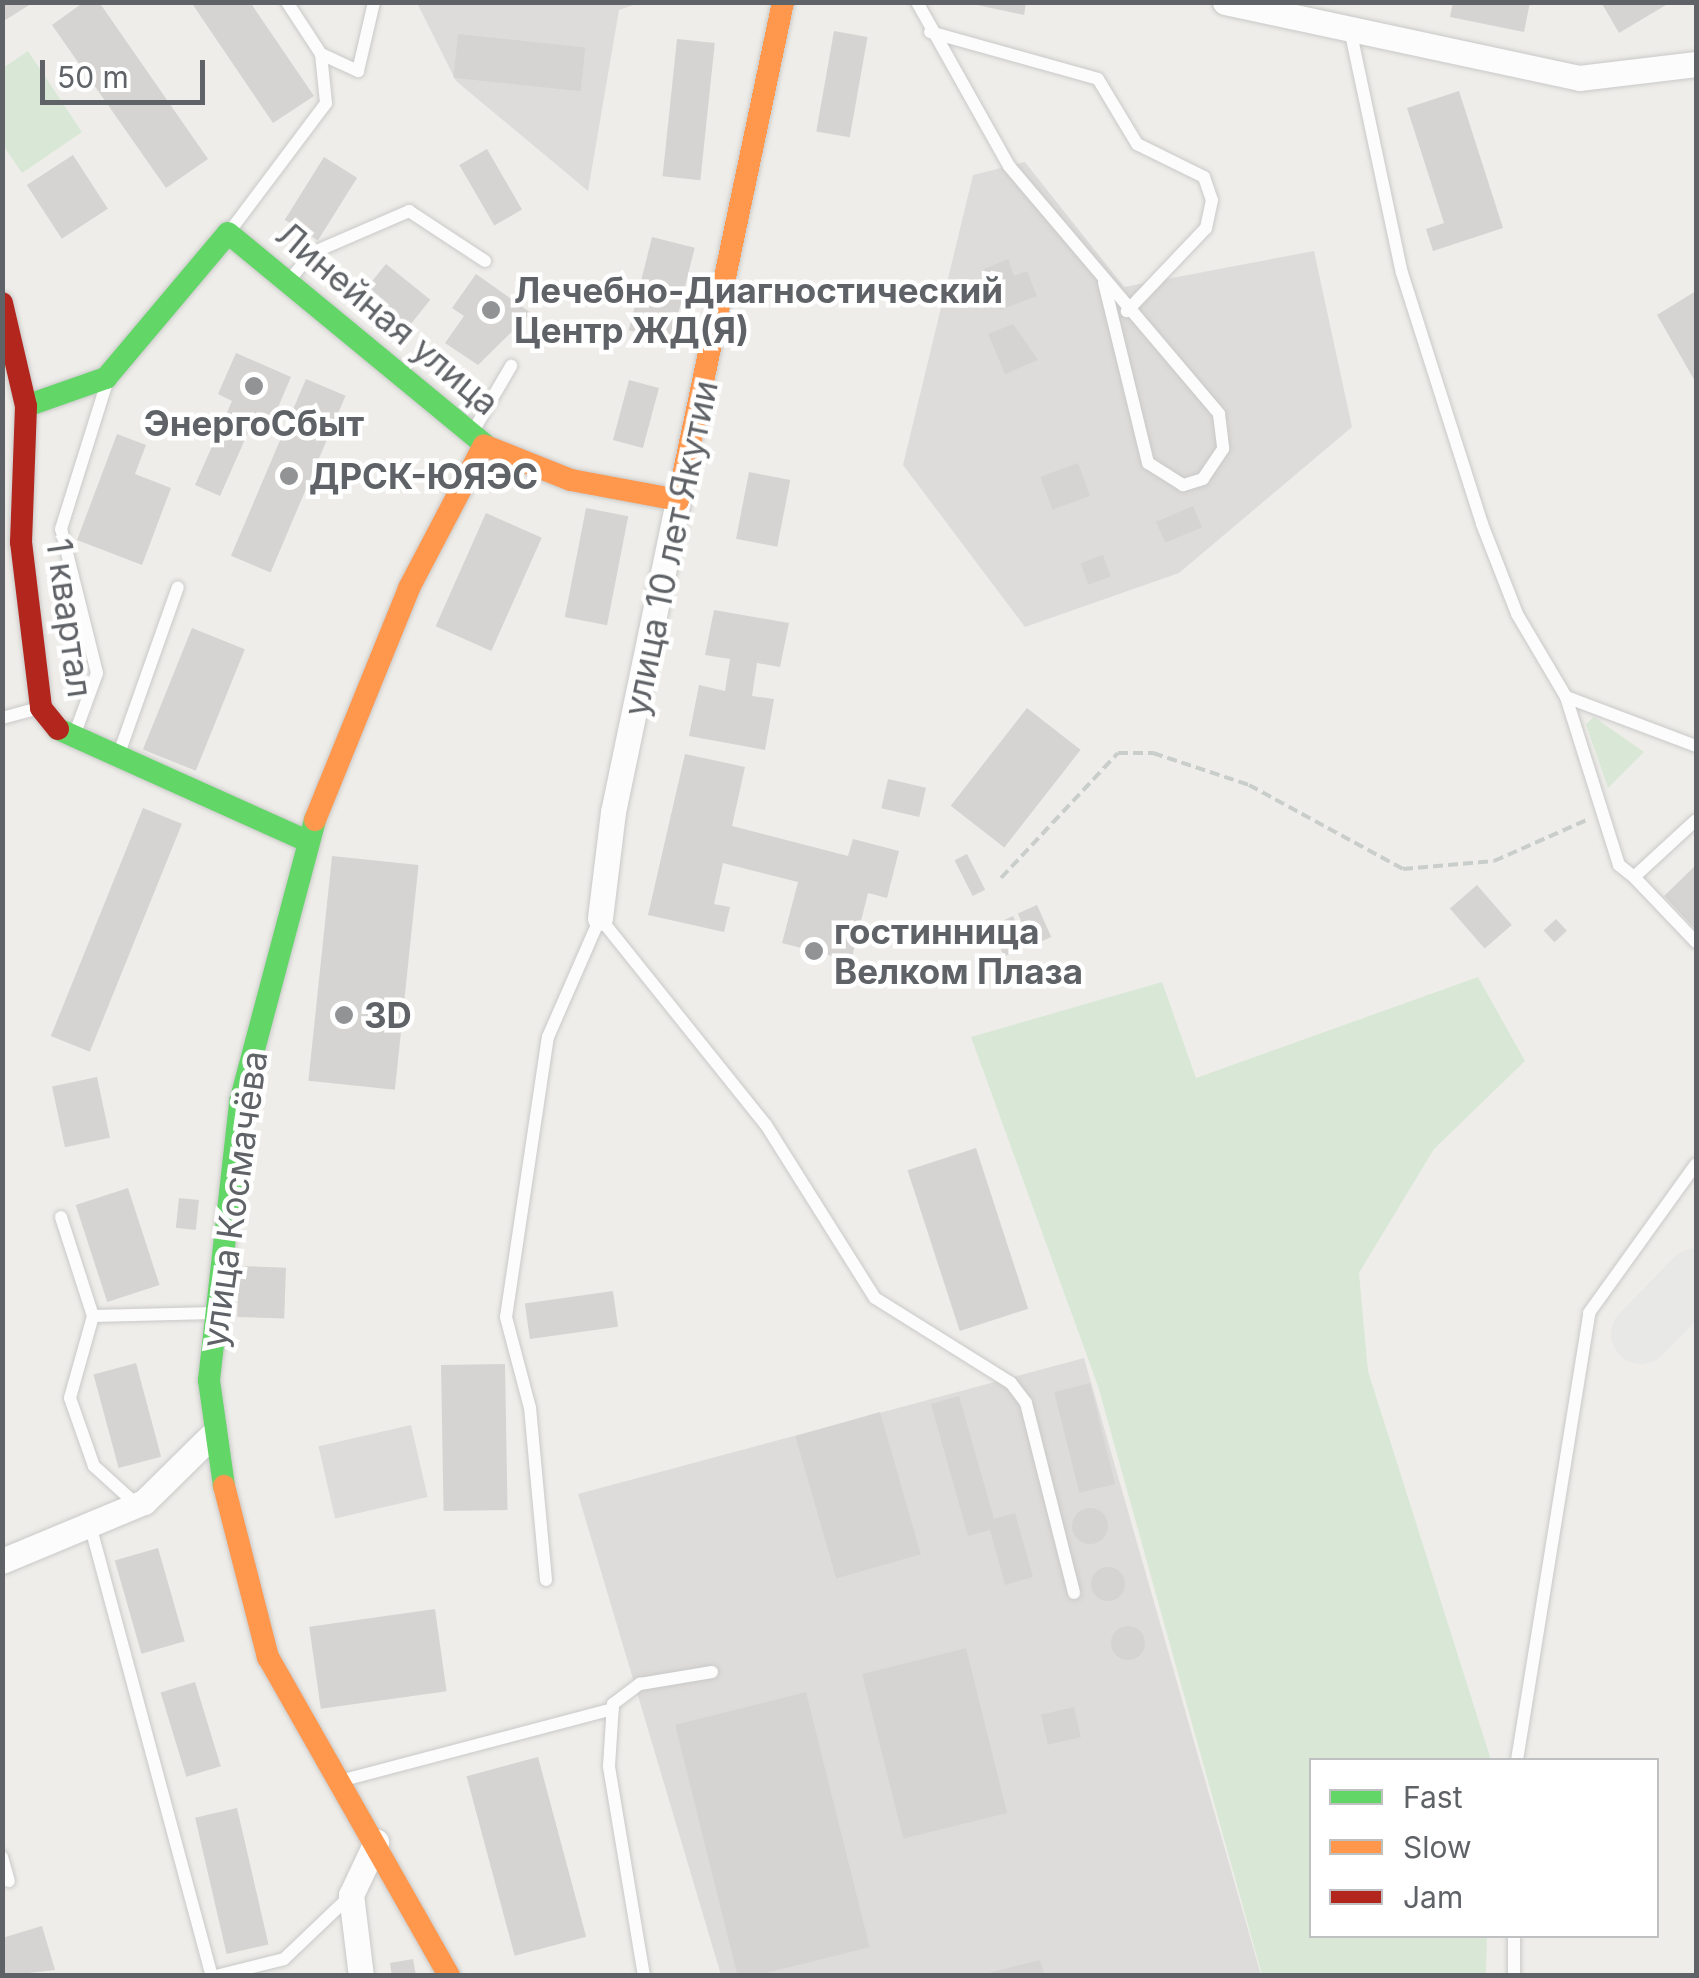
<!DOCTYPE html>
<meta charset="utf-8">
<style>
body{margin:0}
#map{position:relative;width:1699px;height:1978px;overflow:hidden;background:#eeede9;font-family:Inter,sans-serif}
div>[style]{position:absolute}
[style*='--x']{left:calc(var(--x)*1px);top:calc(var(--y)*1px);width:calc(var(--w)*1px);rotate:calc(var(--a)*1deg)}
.industrial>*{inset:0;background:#dedcda;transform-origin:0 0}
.green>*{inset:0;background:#d9e8d6}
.taxiway>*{height:60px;margin:-30px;padding:0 30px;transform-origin:30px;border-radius:30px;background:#e8e8e6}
.building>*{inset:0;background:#d5d4d2;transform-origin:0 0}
.round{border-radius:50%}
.path>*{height:4px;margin-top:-2px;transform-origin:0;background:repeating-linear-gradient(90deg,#cacecb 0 10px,transparent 0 15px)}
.roads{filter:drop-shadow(0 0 2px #c9c9c9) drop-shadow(0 0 2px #c9c9c9)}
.lane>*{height:12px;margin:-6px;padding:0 6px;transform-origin:6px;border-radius:6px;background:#fcfcfc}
.street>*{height:25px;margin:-12.5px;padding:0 12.5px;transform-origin:12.5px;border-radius:12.5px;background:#fcfcfc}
.fast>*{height:22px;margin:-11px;padding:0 11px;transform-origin:11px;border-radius:11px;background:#63d668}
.slow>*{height:22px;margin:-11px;padding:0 11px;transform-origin:11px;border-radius:11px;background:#ff974d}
.jam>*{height:22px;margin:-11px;padding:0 11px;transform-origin:11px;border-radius:11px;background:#b3261e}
.dots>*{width:28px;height:28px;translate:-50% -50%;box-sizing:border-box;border:5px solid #fff;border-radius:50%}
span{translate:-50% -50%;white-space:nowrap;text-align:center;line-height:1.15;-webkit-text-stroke:9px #fff;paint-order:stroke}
.poi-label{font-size:35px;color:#5f6266;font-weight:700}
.left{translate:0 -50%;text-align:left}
.street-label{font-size:35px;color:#5f6266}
.frame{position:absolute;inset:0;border:5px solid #5f6266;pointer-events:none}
.legend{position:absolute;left:1309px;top:1758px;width:350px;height:180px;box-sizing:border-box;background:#fff;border:2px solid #bfc0c2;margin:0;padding:12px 18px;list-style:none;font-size:30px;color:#5f6266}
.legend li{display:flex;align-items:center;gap:20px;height:50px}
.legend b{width:50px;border:2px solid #bfc0c2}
.scale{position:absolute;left:40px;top:60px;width:165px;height:45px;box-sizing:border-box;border:5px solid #5f6266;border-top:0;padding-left:12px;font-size:30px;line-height:35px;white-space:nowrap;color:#5f6266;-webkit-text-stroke:8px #fff;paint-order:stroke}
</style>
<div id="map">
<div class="industrial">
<i style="clip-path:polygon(417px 3px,639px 3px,619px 10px,588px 191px,456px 81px)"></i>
<i style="clip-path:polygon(1025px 162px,1124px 287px,1314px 251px,1352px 427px,1179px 573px,1025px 627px,903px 465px,973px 175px)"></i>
<i style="clip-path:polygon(1084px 1358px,1261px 1975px,721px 1975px,578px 1494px)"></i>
<i style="left:411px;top:1425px;width:74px;height:95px;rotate:77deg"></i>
</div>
<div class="green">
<i style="clip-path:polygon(28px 51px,82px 132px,22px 173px,3px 145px,3px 68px)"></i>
<i style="clip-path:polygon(1594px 717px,1644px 752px,1608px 788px,1586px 724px)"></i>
<i style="clip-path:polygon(1478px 977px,1525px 1061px,1434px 1149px,1359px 1273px,1368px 1371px,1491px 1760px,1312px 1760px,1312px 1936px,1487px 1936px,1486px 1975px,1262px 1975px,1098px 1386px,971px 1037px,1162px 982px,1196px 1078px)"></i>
</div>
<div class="taxiway">
<i style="--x:1641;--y:1334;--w:78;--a:-45.5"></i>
</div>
<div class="building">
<i style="clip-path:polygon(2px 2px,34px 2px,2px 22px)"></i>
<i style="clip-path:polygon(84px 2px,99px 2px,208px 159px,166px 188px,52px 25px)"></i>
<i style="clip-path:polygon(191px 2px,250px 2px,314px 96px,273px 123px)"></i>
<i style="clip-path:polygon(1453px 2px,1530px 2px,1524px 32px,1450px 17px)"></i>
<i style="clip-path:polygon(1601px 2px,1671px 2px,1619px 33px)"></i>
<i style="clip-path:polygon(968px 3px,1026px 3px,1024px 15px)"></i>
<i style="left:834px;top:31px;width:34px;height:102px;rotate:10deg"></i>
<i style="left:458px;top:34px;width:128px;height:44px;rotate:6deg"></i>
<i style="left:677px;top:39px;width:38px;height:138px;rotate:6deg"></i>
<i style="clip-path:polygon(1459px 91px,1503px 228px,1433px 251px,1426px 229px,1444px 223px,1407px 108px)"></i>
<i style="left:487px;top:149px;width:70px;height:32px;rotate:60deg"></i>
<i style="left:73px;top:155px;width:64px;height:55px;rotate:57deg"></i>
<i style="left:324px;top:157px;width:39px;height:74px;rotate:32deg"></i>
<i style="left:652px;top:237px;width:44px;height:96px;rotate:14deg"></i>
<i style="clip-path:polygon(1008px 259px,1014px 276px,1027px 271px,1037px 296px,1000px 310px,984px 269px)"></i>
<i style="left:386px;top:264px;width:57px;height:39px;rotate:39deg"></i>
<i style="clip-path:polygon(476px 274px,531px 313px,478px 365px,445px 343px,464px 316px,452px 308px)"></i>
<i style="clip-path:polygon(1696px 291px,1696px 383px,1657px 315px)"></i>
<i style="clip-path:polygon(1013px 324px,1038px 360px,1005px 374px,988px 334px)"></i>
<i style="clip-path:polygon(236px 353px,291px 377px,273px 419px,257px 412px,220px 496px,195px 485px,232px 401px,218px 394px)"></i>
<i style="left:306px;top:379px;width:43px;height:192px;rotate:23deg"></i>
<i style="left:629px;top:380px;width:31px;height:62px;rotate:15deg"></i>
<i style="clip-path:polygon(117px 434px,146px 445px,135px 474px,171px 488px,142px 565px,77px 540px)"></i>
<i style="left:1078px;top:463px;width:35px;height:40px;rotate:70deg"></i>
<i style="left:749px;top:472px;width:42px;height:68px;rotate:11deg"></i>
<i style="left:1193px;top:506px;width:23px;height:40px;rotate:67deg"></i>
<i style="left:586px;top:508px;width:43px;height:111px;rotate:11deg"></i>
<i style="left:486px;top:513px;width:61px;height:124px;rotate:24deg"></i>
<i style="left:1103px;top:555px;width:23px;height:24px;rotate:70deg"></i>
<i style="clip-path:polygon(714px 610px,789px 623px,780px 667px,757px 663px,752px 696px,774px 699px,765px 750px,689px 736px,699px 685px,725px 691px,730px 659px,705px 655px)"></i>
<i style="left:192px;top:628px;width:57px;height:131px;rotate:22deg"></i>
<i style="left:1027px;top:708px;width:68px;height:124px;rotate:38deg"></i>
<i style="clip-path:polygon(685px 754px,745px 767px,732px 826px,848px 856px,853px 839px,899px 851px,887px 898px,868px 893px,851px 961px,782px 943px,798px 882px,723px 863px,714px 904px,730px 907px,724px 932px,648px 915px)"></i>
<i style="left:888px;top:779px;width:39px;height:30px;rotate:13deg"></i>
<i style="left:143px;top:808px;width:42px;height:246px;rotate:22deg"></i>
<i style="left:967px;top:854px;width:40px;height:14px;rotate:63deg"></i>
<i style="left:332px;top:856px;width:87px;height:226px;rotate:6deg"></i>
<i style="clip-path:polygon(1696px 865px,1696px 930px,1664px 896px)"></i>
<i style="left:1477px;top:885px;width:53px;height:36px;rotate:49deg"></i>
<i style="left:1037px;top:905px;width:35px;height:21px;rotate:66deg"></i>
<i style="left:1013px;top:916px;width:33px;height:25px;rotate:65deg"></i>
<i style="left:1556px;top:919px;width:16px;height:17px;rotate:47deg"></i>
<i style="left:97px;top:1077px;width:62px;height:46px;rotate:78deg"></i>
<i style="left:976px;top:1148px;width:169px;height:72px;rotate:72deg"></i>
<i style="left:128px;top:1188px;width:102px;height:55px;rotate:72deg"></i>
<i style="left:179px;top:1198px;width:20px;height:30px;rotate:6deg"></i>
<i style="left:239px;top:1266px;width:47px;height:51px;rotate:2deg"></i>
<i style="left:613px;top:1291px;width:36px;height:89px;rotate:82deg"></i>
<i style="left:136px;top:1363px;width:97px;height:44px;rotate:75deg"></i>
<i style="left:505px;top:1364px;width:146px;height:64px;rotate:89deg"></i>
<i style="left:1090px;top:1383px;width:104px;height:37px;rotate:76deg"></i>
<i style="clip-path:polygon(959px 1396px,994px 1519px,1015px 1513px,1033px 1577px,1005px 1585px,990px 1530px,968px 1536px,931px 1404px)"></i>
<i style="left:880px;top:1412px;width:148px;height:88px;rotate:74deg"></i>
<i class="round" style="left:1072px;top:1508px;width:36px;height:36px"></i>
<i style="left:158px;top:1548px;width:97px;height:45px;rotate:74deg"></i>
<i class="round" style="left:1091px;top:1567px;width:34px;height:34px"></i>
<i style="left:435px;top:1609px;width:83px;height:127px;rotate:82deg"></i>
<i class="round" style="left:1111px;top:1626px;width:34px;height:34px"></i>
<i style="left:966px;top:1648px;width:170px;height:107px;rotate:76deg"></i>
<i style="left:195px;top:1682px;width:88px;height:36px;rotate:73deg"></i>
<i style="left:806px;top:1692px;width:263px;height:135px;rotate:76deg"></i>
<i style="left:1074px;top:1707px;width:31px;height:34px;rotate:77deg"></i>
<i style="left:538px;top:1757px;width:186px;height:74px;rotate:75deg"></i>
<i style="left:237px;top:1808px;width:140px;height:43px;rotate:77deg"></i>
<i style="clip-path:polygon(42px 1926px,55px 1970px,2px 1976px,2px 1938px)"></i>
<i style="clip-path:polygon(413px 1959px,416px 1976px,392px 1976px,390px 1963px)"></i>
<i style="clip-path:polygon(1040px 1960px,1045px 1976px,985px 1976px,985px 1974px)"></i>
</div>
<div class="path">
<i style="--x:1001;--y:878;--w:171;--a:-46.9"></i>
<i style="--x:1118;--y:753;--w:35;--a:0"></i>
<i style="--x:1153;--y:753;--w:101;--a:18.4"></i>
<i style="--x:1249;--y:785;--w:175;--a:28.6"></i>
<i style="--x:1403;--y:869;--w:91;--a:-5"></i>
<i style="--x:1494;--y:861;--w:104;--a:-23.9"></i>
</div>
<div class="roads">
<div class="lane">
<i style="--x:917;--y:2;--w:188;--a:60.7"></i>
<i style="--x:1009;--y:166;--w:325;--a:49.7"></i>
<i style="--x:1219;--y:414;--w:35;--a:83"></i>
<i style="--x:1223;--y:449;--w:36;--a:124"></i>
<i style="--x:1203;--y:479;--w:21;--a:163"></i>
<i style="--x:1183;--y:485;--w:41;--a:-147.8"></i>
<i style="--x:1148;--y:463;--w:186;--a:-103.7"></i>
<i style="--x:1350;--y:29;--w:249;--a:78"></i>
<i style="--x:1402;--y:273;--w:263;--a:72.3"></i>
<i style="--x:1482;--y:524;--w:97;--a:68.7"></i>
<i style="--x:1517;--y:614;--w:96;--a:59.4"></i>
<i style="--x:930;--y:32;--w:174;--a:15.6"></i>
<i style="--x:1098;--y:79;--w:76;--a:59"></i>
<i style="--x:1137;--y:144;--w:75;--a:26.2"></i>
<i style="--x:1204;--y:177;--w:24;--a:71"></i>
<i style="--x:1212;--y:200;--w:29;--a:102"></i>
<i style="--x:1206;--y:228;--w:115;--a:133.6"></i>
<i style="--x:321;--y:54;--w:41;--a:24.7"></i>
<i style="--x:358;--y:71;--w:71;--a:-76.9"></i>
<i style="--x:230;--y:231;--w:160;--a:-53.1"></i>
<i style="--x:326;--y:103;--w:49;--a:-95.8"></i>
<i style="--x:321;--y:54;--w:62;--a:-123.2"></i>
<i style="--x:292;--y:277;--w:31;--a:-50"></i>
<i style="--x:312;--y:253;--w:106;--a:-23.4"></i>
<i style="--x:409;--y:211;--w:91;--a:33.3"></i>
<i style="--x:472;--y:433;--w:78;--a:-59.8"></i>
<i style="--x:2;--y:718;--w:38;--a:-15"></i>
<i style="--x:74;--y:736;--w:67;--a:-69.9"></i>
<i style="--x:97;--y:673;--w:148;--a:-104"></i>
<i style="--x:61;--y:529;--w:154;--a:-72.6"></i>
<i style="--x:1696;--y:746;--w:139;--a:-159.3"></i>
<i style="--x:1566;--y:697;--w:176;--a:72.5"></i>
<i style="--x:1619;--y:865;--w:19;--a:39"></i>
<i style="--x:1634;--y:877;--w:84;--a:-42.6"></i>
<i style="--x:117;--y:759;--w:182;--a:-70.5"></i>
<i style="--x:1634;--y:877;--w:90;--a:46.4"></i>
<i style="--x:61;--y:1217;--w:104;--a:72.1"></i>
<i style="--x:93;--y:1316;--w:121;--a:-1.4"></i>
<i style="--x:93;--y:1316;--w:85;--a:105.7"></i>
<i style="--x:70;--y:1398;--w:72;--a:70.6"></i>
<i style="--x:94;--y:1466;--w:58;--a:42.2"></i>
<i style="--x:92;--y:1532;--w:460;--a:74.9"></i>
<i style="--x:546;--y:1580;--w:173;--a:-95.3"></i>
<i style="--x:530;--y:1408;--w:94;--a:-104.8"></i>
<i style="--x:506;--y:1317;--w:283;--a:-81.5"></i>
<i style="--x:548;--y:1037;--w:130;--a:-66.4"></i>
<i style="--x:600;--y:918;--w:265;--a:51.3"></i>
<i style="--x:766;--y:1125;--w:204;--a:57.8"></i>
<i style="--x:875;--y:1298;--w:160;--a:32"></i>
<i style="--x:1011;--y:1383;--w:25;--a:53"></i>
<i style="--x:1026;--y:1403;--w:196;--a:75.8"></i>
<i style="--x:1517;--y:1760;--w:453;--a:-80.8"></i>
<i style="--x:1589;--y:1313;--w:183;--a:-54.3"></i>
<i style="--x:340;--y:1781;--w:282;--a:-14.8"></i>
<i style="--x:2;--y:1857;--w:25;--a:74"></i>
<i style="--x:216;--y:1976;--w:70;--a:-14"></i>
<i style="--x:284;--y:1959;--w:90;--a:-43.6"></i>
<i style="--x:644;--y:1976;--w:213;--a:-99.5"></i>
<i style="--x:609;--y:1766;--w:62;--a:-86.3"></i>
<i style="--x:613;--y:1704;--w:34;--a:-37"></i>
<i style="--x:640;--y:1684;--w:73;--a:-9.5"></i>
<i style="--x:1514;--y:1976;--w:40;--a:-90"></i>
</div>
<div class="street">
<i style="--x:1225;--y:2;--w:362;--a:12.1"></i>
<i style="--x:1579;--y:78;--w:118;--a:-6.8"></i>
<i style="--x:600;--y:918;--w:107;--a:-83"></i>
<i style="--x:613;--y:812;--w:319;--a:-78.2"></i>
<i style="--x:2;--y:1561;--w:154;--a:-22.6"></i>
<i style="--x:144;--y:1502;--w:94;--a:-44.6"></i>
<i style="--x:361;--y:1976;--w:82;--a:-97"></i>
<i style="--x:351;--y:1895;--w:59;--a:-64.7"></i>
</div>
<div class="fast">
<i style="--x:26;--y:406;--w:85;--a:-19.3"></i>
<i style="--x:106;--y:378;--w:189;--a:-49.9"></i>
<i style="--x:228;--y:233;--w:337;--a:39.5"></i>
<i style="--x:58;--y:729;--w:273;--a:24.2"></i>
<i style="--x:224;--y:1486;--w:107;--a:-98.1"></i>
<i style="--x:209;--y:1380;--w:280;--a:-83.6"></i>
<i style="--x:240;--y:1102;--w:292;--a:-75.1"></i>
</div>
<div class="slow">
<i style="--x:488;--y:447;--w:89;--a:21.7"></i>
<i style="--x:571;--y:480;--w:109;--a:10.6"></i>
<i style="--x:678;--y:500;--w:509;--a:-78.09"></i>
<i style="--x:315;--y:820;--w:250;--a:-67.9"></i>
<i style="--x:409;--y:588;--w:161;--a:-62.3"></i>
<i style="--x:224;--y:1486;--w:177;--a:75.6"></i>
<i style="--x:268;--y:1657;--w:367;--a:60.4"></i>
</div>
<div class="jam">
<i style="--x:2;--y:303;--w:106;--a:76.9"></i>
<i style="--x:26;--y:406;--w:136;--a:92.1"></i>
<i style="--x:21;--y:542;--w:167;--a:83.1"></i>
<i style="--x:41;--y:708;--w:27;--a:51"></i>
</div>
</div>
<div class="dots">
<i style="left:491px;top:310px;background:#919394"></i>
<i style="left:254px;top:386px;background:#919394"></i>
<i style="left:289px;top:476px;background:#919394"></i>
<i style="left:814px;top:951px;background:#919394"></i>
<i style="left:344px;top:1015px;background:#919394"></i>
</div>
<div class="poi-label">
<span class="left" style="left:514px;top:310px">Лечебно-Диагностический<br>Центр ЖД(Я)</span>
<span style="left:254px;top:423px">ЭнергоСбыт</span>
<span class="left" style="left:309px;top:476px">ДРСК-ЮЯЭС</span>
<span class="left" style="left:834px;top:951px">гостинница<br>Велком Плаза</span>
<span class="left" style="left:364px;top:1015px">3D</span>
</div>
<div class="street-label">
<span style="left:388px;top:318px;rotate:40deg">Линейная улица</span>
<span style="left:670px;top:548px;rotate:-78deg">улица 10 лет Якутии</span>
<span style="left:70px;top:618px;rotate:82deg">1 квартал</span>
<span style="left:234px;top:1199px;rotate:-82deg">улица Космачёва</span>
</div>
<div class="frame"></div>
<ul class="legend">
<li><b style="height:12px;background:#63d668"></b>Fast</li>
<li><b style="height:12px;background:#ff974d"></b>Slow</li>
<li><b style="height:12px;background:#b3261e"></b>Jam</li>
</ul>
<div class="scale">50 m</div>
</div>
